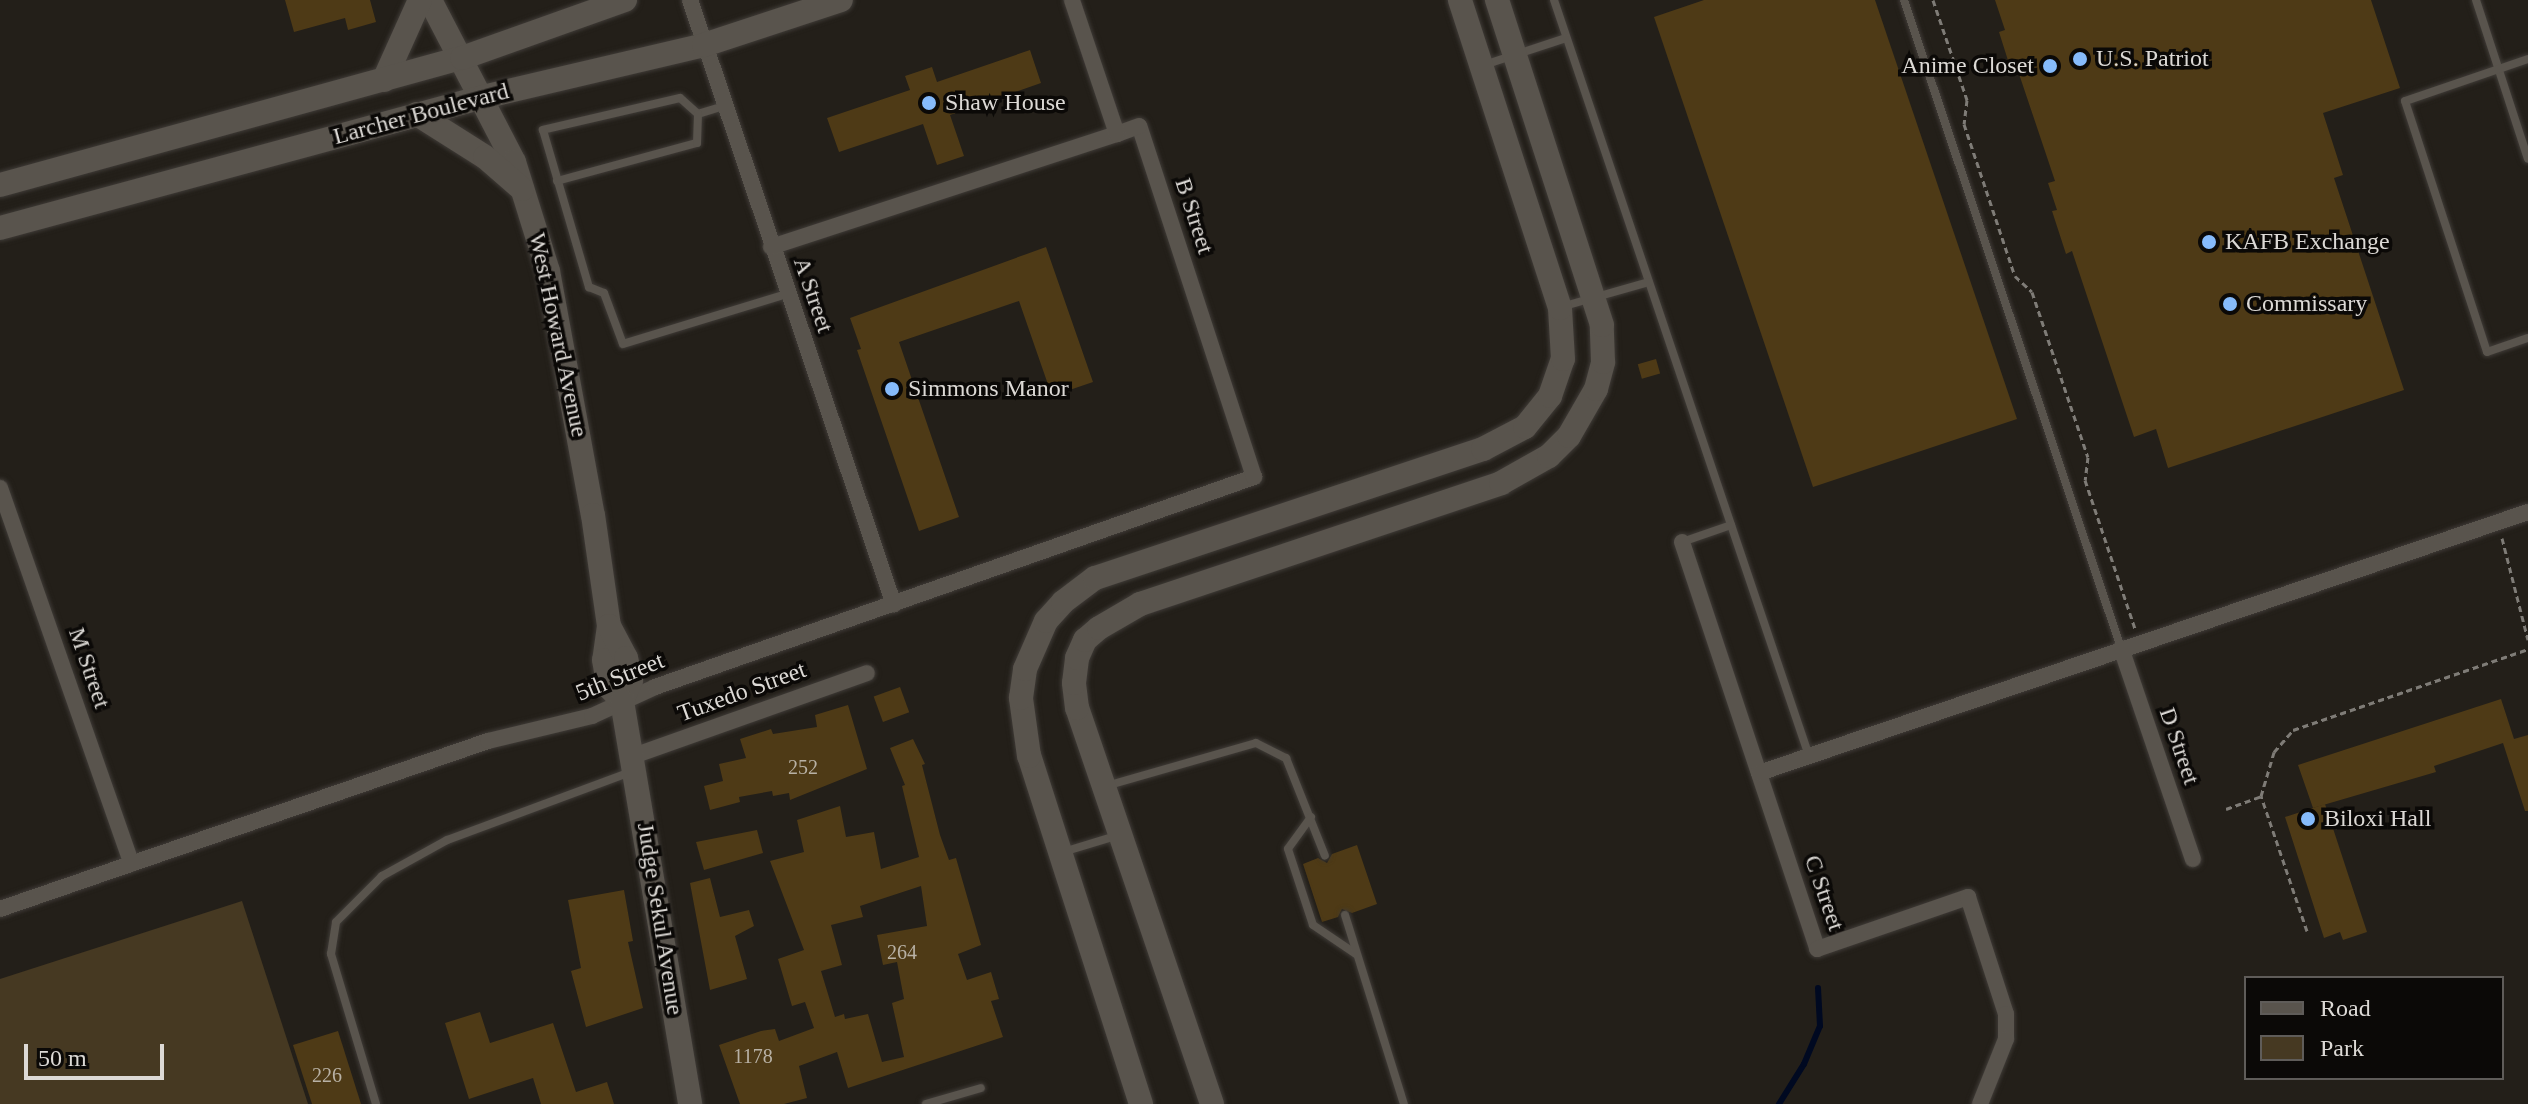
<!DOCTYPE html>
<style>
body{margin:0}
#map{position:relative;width:2528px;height:1104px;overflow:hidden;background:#231f19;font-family:Georgia,serif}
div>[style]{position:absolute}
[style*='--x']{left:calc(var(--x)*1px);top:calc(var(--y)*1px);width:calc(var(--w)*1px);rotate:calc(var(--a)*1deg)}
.green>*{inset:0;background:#463922}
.stream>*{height:6px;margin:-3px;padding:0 3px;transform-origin:3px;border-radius:3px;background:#000921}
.building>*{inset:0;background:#4e3a16;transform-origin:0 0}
.path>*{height:3px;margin-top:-1.5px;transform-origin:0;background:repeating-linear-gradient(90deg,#7f7c77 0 6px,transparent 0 10px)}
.roads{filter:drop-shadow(0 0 2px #3f3b37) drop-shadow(0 0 2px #3f3b37)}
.lane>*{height:8px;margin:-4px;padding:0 4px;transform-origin:4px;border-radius:4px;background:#59544d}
.street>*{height:16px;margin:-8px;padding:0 8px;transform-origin:8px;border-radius:8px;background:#59544d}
.secondary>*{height:24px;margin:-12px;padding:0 12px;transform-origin:12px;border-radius:12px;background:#59544d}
.dots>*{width:22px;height:22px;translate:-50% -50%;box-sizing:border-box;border:4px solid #0b0907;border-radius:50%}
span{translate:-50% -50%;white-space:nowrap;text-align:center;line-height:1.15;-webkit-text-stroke:7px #0b0907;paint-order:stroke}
.number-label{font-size:20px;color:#b8b1a5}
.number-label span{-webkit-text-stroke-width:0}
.poi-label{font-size:24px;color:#dcd9d5}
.left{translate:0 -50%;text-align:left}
.right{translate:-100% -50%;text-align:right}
.street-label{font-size:24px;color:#dcd9d5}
.legend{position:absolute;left:2244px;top:976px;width:260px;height:104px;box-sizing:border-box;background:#0b0907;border:2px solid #5f5c59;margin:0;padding:10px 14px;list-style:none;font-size:24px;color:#dcd9d5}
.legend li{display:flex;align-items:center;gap:16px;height:40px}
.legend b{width:40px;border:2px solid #5f5c59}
.scale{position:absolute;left:24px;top:1044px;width:140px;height:36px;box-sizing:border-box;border:4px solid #dcd9d5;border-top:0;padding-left:10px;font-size:24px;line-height:28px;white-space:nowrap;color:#dcd9d5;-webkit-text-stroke:6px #0b0907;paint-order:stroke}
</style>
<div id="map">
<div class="green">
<i style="clip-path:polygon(242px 901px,308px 1104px,0 1104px,0 979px)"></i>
</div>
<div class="stream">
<i style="--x:1779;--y:1104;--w:47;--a:-58"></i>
<i style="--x:1804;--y:1064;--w:41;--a:-67.2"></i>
<i style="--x:1820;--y:1026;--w:38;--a:-93"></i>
</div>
<div class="building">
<i style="clip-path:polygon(285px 0,370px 0,376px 22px,348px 30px,345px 18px,294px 32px)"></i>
<i style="clip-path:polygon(1704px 0,1875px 0,2017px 419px,1813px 487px,1654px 17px)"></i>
<i style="clip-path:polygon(1995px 0,2371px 0,2400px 88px,2323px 113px,2343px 175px,2334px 178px,2404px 390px,2168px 468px,2156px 429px,2134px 437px,2072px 251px,2066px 254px,2052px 211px,2057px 210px,2048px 183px,2055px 181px,2017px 68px,2011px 70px,1999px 32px,2005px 30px)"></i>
<i style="clip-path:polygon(1030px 50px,1041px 83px,950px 115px,964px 156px,937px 165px,923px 124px,839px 152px,827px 118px,910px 90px,905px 76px,932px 67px,937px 82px)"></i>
<i style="clip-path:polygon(1046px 247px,1093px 382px,1052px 396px,1019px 301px,899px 342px,959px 517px,919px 531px,857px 350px,861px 349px,850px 318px)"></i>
<i style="left:1656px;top:359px;width:15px;height:19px;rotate:74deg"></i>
<i style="left:900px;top:687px;width:27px;height:28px;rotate:70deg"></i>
<i style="clip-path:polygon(2501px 699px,2514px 739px,2528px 735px,2528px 811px,2525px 811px,2503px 743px,2434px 766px,2436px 772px,2313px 808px,2298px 765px)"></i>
<i style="clip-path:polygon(848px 705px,867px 769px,790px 800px,789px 793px,773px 796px,772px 791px,739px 797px,740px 802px,710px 810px,704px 786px,723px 781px,719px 764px,746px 758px,740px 739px,771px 729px,773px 734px,817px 727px,815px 715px)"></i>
<i style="clip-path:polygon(evenodd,913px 739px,925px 764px,922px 765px,940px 835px,949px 860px,956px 858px,981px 945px,958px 954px,967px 980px,991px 972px,999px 999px,991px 1001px,1003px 1037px,848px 1088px,837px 1052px,799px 1066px,807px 1098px,784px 1104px,740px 1104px,719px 1045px,761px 1031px,775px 1029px,779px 1041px,814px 1028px,805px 1002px,792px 1006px,778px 959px,804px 950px,770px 861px,804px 852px,797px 820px,840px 806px,846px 837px,874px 832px,881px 869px,919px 857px,902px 786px,905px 785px,890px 748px,913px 739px,921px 886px,927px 926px,877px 935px,883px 965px,897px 962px,904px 999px,892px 1003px,904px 1057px,882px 1062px,868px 1014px,845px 1019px,844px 1014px,835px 1017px,821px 971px,842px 965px,831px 925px,863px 917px,860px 906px,921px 886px)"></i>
<i style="clip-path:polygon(2325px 804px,2367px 932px,2343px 940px,2340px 932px,2324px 938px,2285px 817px)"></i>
<i style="clip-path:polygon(757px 830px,763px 853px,704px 870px,696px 842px)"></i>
<i style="clip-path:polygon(1357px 845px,1377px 904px,1352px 913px,1342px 909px,1338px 917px,1322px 922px,1303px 864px,1318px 858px,1327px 863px,1332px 854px)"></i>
<i style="clip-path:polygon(710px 878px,720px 917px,749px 910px,754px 926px,735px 936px,747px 979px,710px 990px,690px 883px)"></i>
<i style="clip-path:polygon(624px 890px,633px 941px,628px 942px,643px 1008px,586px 1027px,571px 971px,581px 968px,568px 900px)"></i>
<i style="clip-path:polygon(480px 1012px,490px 1043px,553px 1023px,576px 1092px,607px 1082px,614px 1104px,541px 1104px,533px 1078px,469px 1099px,445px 1023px)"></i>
<i style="clip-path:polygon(338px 1031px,361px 1104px,312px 1104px,293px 1045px)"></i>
</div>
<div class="path">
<i style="--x:1933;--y:0;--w:106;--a:71.2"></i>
<i style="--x:1967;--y:100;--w:24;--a:97"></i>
<i style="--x:1964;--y:124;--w:160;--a:71.5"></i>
<i style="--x:2015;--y:276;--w:23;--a:43"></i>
<i style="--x:2032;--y:292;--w:174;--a:71.3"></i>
<i style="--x:2088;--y:457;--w:23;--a:97"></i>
<i style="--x:2085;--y:480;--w:157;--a:71.4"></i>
<i style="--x:2502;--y:538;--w:105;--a:75.7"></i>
<i style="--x:2226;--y:809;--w:37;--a:-20"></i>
<i style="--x:2307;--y:931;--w:143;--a:-108.8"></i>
<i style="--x:2261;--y:796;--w:46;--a:-73.5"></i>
<i style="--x:2274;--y:752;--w:29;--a:-49"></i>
<i style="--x:2293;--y:730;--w:249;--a:-19"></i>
</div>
<div class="roads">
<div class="lane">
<i style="--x:1554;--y:0;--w:798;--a:71.36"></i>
<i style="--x:1904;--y:0;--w:683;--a:71.49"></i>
<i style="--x:2476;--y:0;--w:167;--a:71.9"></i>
<i style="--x:2528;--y:59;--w:130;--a:161.1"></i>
<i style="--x:2405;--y:101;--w:264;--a:71.9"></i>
<i style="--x:2487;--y:352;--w:43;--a:-18.9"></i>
<i style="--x:1484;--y:65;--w:86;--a:-18.2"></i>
<i style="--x:724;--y:106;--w:27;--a:163"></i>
<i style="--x:698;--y:114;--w:24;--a:-138"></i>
<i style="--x:680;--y:98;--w:141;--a:166.9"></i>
<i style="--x:543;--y:130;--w:164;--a:73.7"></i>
<i style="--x:589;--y:287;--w:16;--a:22"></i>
<i style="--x:604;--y:293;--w:54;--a:69.6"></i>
<i style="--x:623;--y:344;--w:171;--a:-17"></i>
<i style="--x:557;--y:181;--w:145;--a:-15.2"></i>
<i style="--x:697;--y:143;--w:29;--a:-88"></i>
<i style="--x:1561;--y:307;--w:91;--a:-15.9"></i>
<i style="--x:1682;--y:542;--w:52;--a:-19.1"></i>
<i style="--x:1106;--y:786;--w:156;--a:-16"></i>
<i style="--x:1256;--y:743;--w:34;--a:27"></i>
<i style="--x:1286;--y:758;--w:105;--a:68.3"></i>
<i style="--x:1311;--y:817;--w:39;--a:126"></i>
<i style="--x:1288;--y:849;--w:80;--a:71.8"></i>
<i style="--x:1313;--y:925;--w:52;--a:34"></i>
<i style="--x:1063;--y:852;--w:59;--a:-16.9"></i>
<i style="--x:1345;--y:915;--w:198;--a:72.7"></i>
<i style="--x:376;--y:1104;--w:157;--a:-106.7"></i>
<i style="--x:331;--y:954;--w:32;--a:-81"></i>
<i style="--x:336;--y:922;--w:65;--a:-45"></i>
<i style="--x:382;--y:876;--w:74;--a:-29"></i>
<i style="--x:447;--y:840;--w:196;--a:-20.3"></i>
<i style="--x:926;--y:1104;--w:57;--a:-16.2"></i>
</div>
<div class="street">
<i style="--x:690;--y:0;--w:638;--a:71.37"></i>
<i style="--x:771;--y:247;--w:364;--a:-18.1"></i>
<i style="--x:0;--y:488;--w:398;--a:70.7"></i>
<i style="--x:1682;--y:542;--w:429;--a:71.6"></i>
<i style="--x:1817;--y:949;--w:160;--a:-19"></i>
<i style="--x:1968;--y:897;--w:123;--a:72"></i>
<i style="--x:2006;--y:1014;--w:25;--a:90"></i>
<i style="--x:2006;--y:1039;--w:70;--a:111.8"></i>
<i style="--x:2121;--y:648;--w:223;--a:71.2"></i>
<i style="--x:633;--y:756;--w:248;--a:-19.5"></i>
<i style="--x:1759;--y:773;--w:812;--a:-18.75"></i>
<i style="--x:0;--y:909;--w:516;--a:-19"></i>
<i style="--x:488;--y:741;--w:107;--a:-13.5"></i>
<i style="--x:592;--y:716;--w:69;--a:-24.7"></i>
<i style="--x:655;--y:687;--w:635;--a:-19.32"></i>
<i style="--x:1254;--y:477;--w:369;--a:-108.1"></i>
<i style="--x:1139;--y:126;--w:23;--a:160"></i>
<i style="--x:1117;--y:134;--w:141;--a:-108.6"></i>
</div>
<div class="secondary">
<i style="--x:430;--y:0;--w:182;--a:62.6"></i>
<i style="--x:514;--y:162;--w:114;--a:72.7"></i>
<i style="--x:548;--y:271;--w:248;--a:79.6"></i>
<i style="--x:593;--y:515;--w:112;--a:81.8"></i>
<i style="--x:609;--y:626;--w:34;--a:98"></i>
<i style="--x:604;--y:660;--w:27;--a:80"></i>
<i style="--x:609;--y:687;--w:19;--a:47"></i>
<i style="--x:384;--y:80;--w:88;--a:-65.8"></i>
<i style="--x:417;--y:114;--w:80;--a:32.3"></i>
<i style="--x:485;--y:157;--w:49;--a:40.9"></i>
<i style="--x:0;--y:185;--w:479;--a:-15.4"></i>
<i style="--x:462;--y:58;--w:173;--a:-19.6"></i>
<i style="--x:0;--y:228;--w:500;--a:-15.17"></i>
<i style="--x:483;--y:97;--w:227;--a:-13.2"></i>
<i style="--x:704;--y:45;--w:144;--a:-18.2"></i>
<i style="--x:609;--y:626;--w:36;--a:62"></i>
<i style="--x:626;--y:658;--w:23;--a:77"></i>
<i style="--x:631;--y:680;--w:23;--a:113"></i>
<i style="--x:622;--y:701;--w:409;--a:80.4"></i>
<i style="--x:1141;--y:1104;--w:366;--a:-107.8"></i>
<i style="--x:1029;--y:756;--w:59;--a:-97.9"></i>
<i style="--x:1021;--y:698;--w:29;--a:-82"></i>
<i style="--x:1025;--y:669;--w:52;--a:-66.4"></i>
<i style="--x:1046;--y:621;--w:25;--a:-48"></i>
<i style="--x:1063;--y:602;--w:40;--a:-37"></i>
<i style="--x:1095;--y:578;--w:409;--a:-18.4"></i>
<i style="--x:1483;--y:449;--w:47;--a:-27.6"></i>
<i style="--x:1525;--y:427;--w:40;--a:-51"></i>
<i style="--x:1550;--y:396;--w:39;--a:-71"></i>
<i style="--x:1563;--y:359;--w:51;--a:-93.4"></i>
<i style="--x:1560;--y:308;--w:324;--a:-108"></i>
<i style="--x:1212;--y:1104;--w:418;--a:-108.8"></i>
<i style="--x:1077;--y:708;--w:25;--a:-97"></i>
<i style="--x:1074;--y:683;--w:25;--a:-83"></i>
<i style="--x:1077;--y:658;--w:20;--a:-66"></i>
<i style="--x:1085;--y:640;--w:18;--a:-41"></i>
<i style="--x:1099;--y:628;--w:48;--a:-30.3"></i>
<i style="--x:1140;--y:604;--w:381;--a:-18.5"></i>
<i style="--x:1501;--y:483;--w:55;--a:-29.4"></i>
<i style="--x:1549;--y:456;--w:28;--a:-45"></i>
<i style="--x:1569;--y:436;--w:54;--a:-60.1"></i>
<i style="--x:1596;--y:389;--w:28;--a:-75"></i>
<i style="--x:1603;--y:362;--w:37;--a:-92"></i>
<i style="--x:1602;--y:325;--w:342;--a:-107.9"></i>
</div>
</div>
<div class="dots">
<i style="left:2080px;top:59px;background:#86bbfb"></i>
<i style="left:2050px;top:66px;background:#86bbfb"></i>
<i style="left:929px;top:103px;background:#86bbfb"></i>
<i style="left:2209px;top:242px;background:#86bbfb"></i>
<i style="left:2230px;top:304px;background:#86bbfb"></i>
<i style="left:892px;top:389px;background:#86bbfb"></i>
<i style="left:2308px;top:819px;background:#86bbfb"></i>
</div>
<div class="number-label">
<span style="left:803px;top:767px">252</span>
<span style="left:902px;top:952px">264</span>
<span style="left:753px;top:1056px">1178</span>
<span style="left:327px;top:1075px">226</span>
</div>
<div class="poi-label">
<span class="left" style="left:2096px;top:59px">U.S. Patriot</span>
<span class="right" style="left:2034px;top:66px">Anime Closet</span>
<span class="left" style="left:945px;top:103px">Shaw House</span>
<span class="left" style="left:2225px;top:242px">KAFB Exchange</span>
<span class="left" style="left:2246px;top:304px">Commissary</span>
<span class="left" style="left:908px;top:389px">Simmons Manor</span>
<span class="left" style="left:2324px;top:819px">Biloxi Hall</span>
</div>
<div class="street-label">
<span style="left:421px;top:114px;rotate:-15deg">Larcher Boulevard</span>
<span style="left:1194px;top:216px;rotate:72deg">B Street</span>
<span style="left:813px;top:295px;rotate:71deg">A Street</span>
<span style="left:558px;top:335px;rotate:78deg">West Howard Avenue</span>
<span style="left:89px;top:668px;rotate:71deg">M Street</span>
<span style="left:620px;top:677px;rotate:-22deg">5th Street</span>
<span style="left:742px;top:692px;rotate:-20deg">Tuxedo Street</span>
<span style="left:2179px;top:746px;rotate:71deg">D Street</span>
<span style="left:1824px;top:893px;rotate:71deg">C Street</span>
<span style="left:660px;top:919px;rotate:81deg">Judge Sekul Avenue</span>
</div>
<ul class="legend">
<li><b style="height:10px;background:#59544d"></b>Road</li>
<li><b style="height:22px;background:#463922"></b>Park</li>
</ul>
<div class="scale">50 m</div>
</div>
